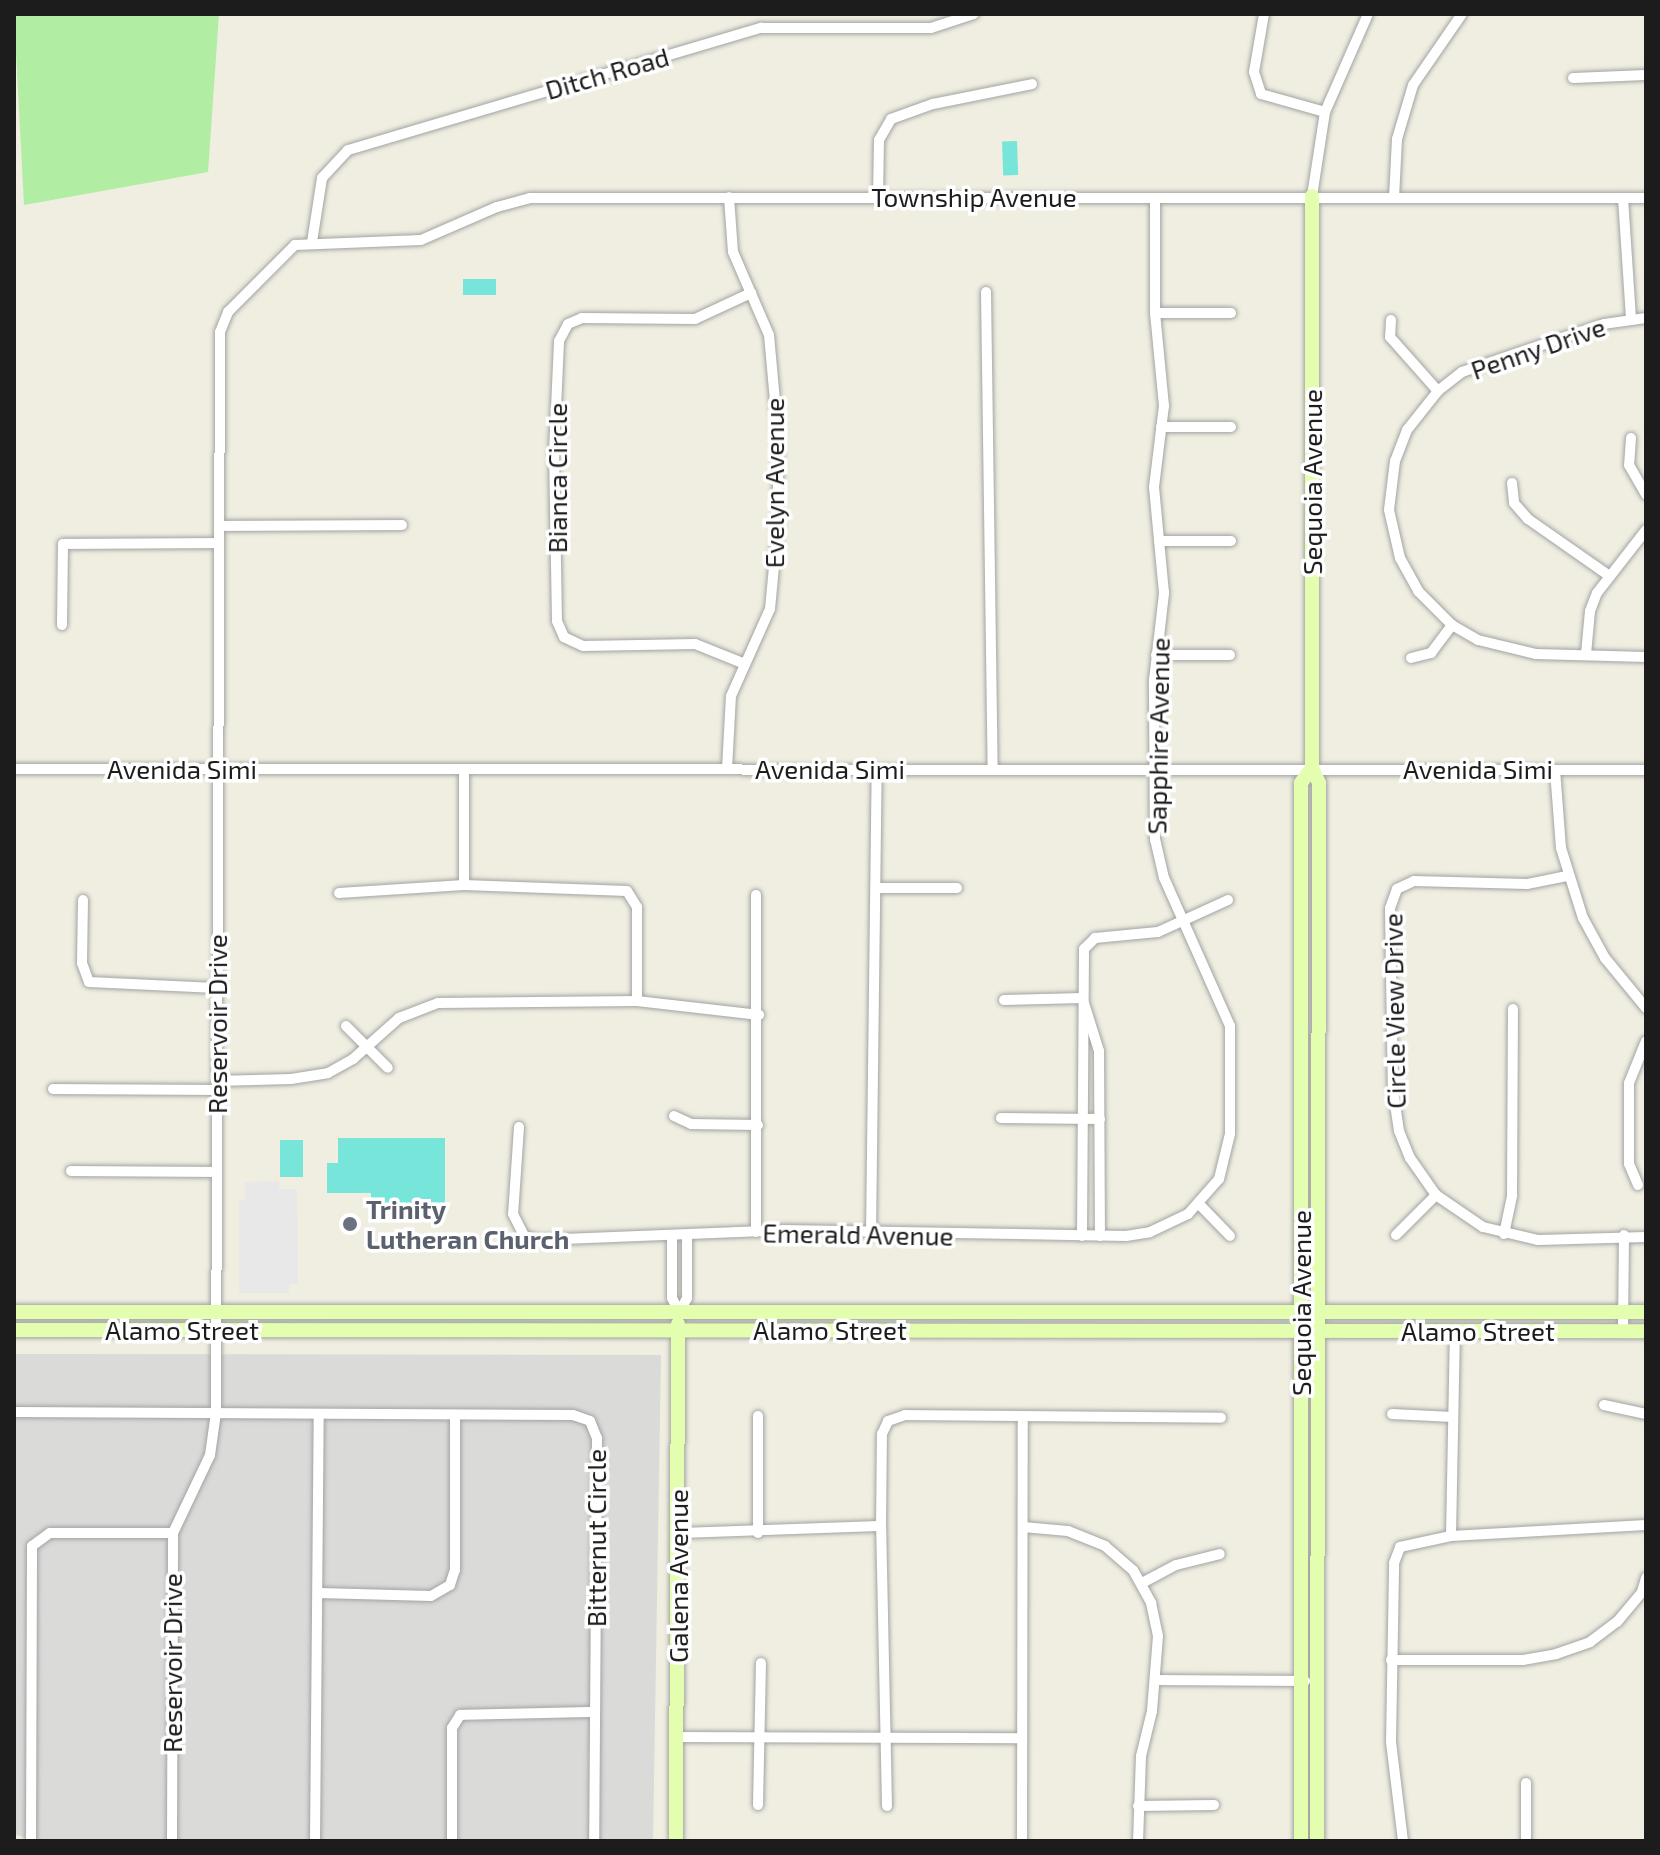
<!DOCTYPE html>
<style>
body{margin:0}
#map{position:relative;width:1660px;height:1855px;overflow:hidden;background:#efeee1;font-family:"Exo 2",sans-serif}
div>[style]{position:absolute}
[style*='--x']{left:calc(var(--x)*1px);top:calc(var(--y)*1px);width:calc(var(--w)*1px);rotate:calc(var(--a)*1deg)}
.residential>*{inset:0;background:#dadad9}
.grass>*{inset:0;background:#b1eda2}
.pitch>*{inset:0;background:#78e5da;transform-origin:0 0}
.parking>*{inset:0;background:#e8e8e8}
.roads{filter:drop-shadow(0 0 2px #a3a3a3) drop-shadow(0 0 2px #a3a3a3)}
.street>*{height:10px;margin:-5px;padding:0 5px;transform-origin:5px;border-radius:5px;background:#fff}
.secondary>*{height:14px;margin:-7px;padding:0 7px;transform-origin:7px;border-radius:7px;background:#e3feaf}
.dots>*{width:22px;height:22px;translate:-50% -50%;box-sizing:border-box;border:4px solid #fff;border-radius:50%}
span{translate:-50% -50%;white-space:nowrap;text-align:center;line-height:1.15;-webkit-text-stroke:7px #fff;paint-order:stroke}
.street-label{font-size:26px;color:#1c1c1c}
.worship-label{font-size:26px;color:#5b616d;font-weight:700}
.left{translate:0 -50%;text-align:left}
.frame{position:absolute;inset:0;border:16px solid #1c1c1c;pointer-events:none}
</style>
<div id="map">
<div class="residential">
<i style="clip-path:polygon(14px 1354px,661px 1355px,653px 1841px,37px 1841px,14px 1834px)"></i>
</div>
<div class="grass">
<i style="clip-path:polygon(14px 14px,219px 14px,208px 172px,24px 205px)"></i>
</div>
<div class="pitch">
<i style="left:1017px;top:141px;width:34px;height:15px;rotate:88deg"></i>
<i style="left:463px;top:279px;width:33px;height:16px"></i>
<i style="clip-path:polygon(338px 1138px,445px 1138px,445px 1209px,371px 1209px,371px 1193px,327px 1193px,327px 1163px,338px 1163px)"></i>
<i style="left:280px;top:1140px;width:23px;height:37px"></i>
</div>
<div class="parking">
<i style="clip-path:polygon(279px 1181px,279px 1189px,297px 1189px,298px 1284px,289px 1284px,289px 1293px,239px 1293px,239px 1201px,245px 1200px,245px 1182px)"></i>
</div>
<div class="roads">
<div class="street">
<i style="--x:1264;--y:14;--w:59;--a:99.8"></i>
<i style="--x:1254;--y:72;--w:23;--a:72"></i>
<i style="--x:1261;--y:94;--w:66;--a:15.7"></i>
<i style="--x:1573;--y:78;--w:73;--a:-2.4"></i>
<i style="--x:1312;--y:196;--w:85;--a:-81.2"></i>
<i style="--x:1325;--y:112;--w:107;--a:-66.3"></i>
<i style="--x:878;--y:197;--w:57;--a:-89"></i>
<i style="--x:879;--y:140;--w:24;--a:-60"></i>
<i style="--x:891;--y:119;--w:45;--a:-19.7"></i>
<i style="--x:933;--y:104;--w:101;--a:-11.4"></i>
<i style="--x:1394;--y:198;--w:59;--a:-87.1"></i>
<i style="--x:1397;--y:139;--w:56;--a:-73.5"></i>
<i style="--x:1413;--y:85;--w:86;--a:-55.4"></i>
<i style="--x:1623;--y:198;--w:120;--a:86.2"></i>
<i style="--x:312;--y:242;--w:65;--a:-81.1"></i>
<i style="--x:322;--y:178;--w:38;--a:-47"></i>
<i style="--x:348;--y:150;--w:431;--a:-16.5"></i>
<i style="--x:761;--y:28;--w:170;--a:0"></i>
<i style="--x:931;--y:28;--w:45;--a:-18"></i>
<i style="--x:986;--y:292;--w:477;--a:89.2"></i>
<i style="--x:1155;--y:313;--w:76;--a:0"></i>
<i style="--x:1646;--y:318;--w:42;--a:171.9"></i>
<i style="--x:1604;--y:324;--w:150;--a:161.3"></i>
<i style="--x:1462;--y:372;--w:31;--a:142"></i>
<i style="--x:1438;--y:391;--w:50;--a:128.5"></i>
<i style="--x:1407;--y:430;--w:33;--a:111"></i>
<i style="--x:1395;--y:461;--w:49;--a:97"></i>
<i style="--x:1389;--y:510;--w:49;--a:77.1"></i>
<i style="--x:1400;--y:558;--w:38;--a:61"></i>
<i style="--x:1418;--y:591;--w:48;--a:45"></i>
<i style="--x:1452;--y:625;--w:30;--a:30"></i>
<i style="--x:1478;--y:640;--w:60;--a:13.6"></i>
<i style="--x:1536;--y:654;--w:110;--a:1.6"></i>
<i style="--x:1391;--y:320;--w:17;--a:93"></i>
<i style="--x:1390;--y:337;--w:72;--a:48.4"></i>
<i style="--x:1161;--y:427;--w:70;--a:0"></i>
<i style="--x:1631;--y:438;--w:27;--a:94"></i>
<i style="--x:1629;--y:465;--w:34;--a:60"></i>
<i style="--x:1512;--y:483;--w:20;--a:84"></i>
<i style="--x:1514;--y:503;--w:21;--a:49"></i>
<i style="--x:1528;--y:519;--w:98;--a:35"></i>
<i style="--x:219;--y:526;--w:183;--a:-0.3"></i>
<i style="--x:1159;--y:541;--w:72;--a:0"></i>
<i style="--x:62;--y:625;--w:81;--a:-89.3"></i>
<i style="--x:63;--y:544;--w:156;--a:-0.4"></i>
<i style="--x:1586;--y:654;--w:43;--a:-84.7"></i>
<i style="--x:1590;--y:611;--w:19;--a:-69"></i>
<i style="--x:1597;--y:593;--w:80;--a:-52.1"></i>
<i style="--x:1156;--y:655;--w:74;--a:0"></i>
<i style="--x:1411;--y:658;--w:21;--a:-14"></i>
<i style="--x:1431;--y:653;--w:35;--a:-53"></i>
<i style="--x:745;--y:664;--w:54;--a:-158.2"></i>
<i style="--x:695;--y:644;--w:112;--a:179"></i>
<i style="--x:583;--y:646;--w:21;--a:-155"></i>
<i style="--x:564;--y:637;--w:17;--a:-114"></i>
<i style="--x:557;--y:621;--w:169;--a:-91"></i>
<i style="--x:554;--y:452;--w:111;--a:-87.4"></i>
<i style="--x:559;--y:341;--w:19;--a:-62"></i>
<i style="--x:568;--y:324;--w:15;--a:-23"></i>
<i style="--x:582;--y:318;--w:113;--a:0.5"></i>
<i style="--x:695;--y:319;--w:62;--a:-24.9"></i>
<i style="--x:14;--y:769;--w:1632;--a:0.04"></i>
<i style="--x:727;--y:769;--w:73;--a:-86.9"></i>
<i style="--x:731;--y:696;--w:95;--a:-65.9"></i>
<i style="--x:770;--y:609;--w:85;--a:-84.6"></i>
<i style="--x:778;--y:524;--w:90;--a:-90"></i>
<i style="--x:778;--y:434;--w:99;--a:-95.2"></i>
<i style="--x:769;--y:335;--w:90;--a:-113.4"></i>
<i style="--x:733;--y:252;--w:55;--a:-94.2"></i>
<i style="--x:1555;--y:770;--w:78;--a:85.6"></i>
<i style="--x:1561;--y:848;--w:73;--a:72.6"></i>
<i style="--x:1583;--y:918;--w:46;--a:61.2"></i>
<i style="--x:1605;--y:958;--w:65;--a:50.6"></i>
<i style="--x:1567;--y:876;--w:41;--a:168.7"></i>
<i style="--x:1527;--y:884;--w:113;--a:-178.5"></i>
<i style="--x:1414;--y:881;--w:19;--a:155"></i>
<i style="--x:1397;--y:889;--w:20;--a:110"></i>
<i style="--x:1390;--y:908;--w:183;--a:89.1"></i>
<i style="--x:1393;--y:1091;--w:40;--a:81.5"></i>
<i style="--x:1399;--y:1131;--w:29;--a:68"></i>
<i style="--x:1410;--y:1158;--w:45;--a:54.9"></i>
<i style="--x:1436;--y:1195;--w:57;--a:34.2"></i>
<i style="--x:1483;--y:1227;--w:57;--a:13.3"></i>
<i style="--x:1538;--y:1240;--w:108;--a:-1.6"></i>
<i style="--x:464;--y:885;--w:116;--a:-90"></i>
<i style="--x:877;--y:888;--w:80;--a:0"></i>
<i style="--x:339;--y:893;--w:125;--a:-3.7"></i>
<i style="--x:464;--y:885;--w:163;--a:2.1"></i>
<i style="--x:627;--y:891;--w:19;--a:58"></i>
<i style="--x:637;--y:907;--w:94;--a:90"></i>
<i style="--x:83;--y:900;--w:63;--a:90.9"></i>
<i style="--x:82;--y:963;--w:20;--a:70"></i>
<i style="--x:89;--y:982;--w:127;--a:2.7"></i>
<i style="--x:1004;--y:1000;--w:78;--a:-1.5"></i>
<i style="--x:1083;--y:1000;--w:53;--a:72.6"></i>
<i style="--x:1099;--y:1051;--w:185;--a:89.7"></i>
<i style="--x:346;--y:1026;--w:59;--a:45"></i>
<i style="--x:217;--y:1081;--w:74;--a:-1.5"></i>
<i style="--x:291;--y:1079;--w:37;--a:-9"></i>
<i style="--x:328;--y:1073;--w:29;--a:-29"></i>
<i style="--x:353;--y:1059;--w:62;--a:-41.7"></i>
<i style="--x:399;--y:1018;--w:42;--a:-21"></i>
<i style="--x:438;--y:1003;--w:199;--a:-0.6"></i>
<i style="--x:637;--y:1001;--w:123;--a:6.5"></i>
<i style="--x:53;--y:1089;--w:164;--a:0.3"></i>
<i style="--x:674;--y:1116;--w:19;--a:25"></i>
<i style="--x:691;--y:1124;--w:67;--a:0.9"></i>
<i style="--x:1001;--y:1118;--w:99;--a:0.6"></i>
<i style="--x:519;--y:1127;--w:87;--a:93.9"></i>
<i style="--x:513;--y:1214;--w:25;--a:63"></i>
<i style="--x:524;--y:1236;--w:15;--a:16"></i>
<i style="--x:538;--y:1240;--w:245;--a:-2.3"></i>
<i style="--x:783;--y:1230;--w:343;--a:1"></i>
<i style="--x:1126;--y:1236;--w:24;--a:-9"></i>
<i style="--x:1150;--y:1232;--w:42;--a:-25.3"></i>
<i style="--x:1188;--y:1214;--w:47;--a:-48.5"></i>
<i style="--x:1219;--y:1179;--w:46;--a:-76.3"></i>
<i style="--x:1230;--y:1134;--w:108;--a:-90"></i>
<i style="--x:1230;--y:1026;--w:162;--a:-114"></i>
<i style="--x:1164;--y:878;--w:39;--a:-103"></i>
<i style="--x:1155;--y:840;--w:160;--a:-90.4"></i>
<i style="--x:1154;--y:680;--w:88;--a:-83.4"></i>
<i style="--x:1164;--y:593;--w:106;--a:-95.4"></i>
<i style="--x:1154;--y:487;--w:82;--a:-83"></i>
<i style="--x:1164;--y:406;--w:93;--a:-95.5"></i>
<i style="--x:1155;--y:313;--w:115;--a:-90"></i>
<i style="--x:71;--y:1171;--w:146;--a:0.4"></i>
<i style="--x:1638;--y:1185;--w:23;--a:-113"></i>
<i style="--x:1629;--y:1164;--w:81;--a:-90"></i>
<i style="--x:1629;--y:1083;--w:45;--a:-68"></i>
<i style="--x:1200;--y:1205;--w:43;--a:45.9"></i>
<i style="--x:756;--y:1232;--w:337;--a:-90"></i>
<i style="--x:1504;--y:1234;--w:40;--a:-78"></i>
<i style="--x:1512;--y:1195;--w:186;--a:-89.7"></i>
<i style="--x:871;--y:1235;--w:466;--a:-89.3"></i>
<i style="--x:1396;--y:1235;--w:57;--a:-45"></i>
<i style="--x:672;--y:1236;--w:62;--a:90"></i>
<i style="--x:672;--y:1298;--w:16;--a:63"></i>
<i style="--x:1082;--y:1236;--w:287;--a:-89.6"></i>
<i style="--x:1084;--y:949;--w:16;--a:-45"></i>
<i style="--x:1095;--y:938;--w:63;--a:-5.4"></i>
<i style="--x:1158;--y:932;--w:77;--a:-24.6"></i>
<i style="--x:679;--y:1312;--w:16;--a:-60"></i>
<i style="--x:687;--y:1298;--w:63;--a:-90"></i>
<i style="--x:1623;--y:1331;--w:96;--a:-89.4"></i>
<i style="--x:1604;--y:1405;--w:43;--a:12.1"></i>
<i style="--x:14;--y:1412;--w:559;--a:0.31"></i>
<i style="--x:573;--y:1415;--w:18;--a:19"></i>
<i style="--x:590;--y:1421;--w:18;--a:68"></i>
<i style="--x:597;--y:1438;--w:403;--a:90.4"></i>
<i style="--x:1392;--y:1414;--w:61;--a:2.8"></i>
<i style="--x:758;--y:1416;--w:117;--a:90"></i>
<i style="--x:1023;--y:1527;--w:45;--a:5.1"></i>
<i style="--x:1068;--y:1531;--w:40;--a:22"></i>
<i style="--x:1105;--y:1546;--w:37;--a:41"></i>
<i style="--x:1133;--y:1570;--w:38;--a:61"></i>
<i style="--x:1151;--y:1603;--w:34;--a:78"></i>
<i style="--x:1158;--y:1636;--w:75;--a:94.6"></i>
<i style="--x:1152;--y:1711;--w:46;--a:103.7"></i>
<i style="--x:1141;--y:1756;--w:85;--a:92"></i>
<i style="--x:679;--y:1533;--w:202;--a:-2"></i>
<i style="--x:1451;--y:1536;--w:205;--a:-88.9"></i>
<i style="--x:1142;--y:1583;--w:38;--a:-28"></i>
<i style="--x:1176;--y:1565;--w:45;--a:-14"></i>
<i style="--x:319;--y:1593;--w:112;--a:1.5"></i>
<i style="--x:431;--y:1596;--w:22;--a:-30"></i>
<i style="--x:450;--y:1585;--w:16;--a:-72"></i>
<i style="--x:455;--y:1570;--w:154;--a:-90"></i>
<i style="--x:1391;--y:1660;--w:132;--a:0"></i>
<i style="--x:1523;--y:1660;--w:34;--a:-10"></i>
<i style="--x:1556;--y:1654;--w:36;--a:-19"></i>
<i style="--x:1590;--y:1642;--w:34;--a:-37"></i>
<i style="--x:1617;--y:1622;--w:39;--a:-50"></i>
<i style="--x:1642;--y:1592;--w:15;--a:-74"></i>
<i style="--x:1155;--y:1680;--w:150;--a:0.4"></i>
<i style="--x:677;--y:1737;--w:345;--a:0.2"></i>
<i style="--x:1526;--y:1783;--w:58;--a:90"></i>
<i style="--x:758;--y:1805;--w:142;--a:-88.8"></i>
<i style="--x:887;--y:1806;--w:280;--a:-91.2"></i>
<i style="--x:881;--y:1526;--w:92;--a:-89.4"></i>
<i style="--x:882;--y:1434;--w:14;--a:-65"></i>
<i style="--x:888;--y:1421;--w:18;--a:-19"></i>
<i style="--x:905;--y:1415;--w:316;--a:0.5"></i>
<i style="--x:1138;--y:1806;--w:76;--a:-0.8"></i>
<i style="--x:31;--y:1841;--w:295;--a:-89.8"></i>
<i style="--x:32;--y:1546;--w:22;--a:-36"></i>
<i style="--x:50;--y:1533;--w:123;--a:0"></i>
<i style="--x:172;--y:1841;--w:308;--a:-89.8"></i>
<i style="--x:173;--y:1533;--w:86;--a:-64.6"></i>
<i style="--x:210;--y:1455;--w:42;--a:-81.9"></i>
<i style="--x:216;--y:1413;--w:1081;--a:-89.79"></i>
<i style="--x:220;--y:332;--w:22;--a:-68"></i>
<i style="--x:228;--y:312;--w:95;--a:-45"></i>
<i style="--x:295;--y:245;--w:126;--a:-2.3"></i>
<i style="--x:421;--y:240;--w:83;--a:-23.5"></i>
<i style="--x:497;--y:207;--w:34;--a:-15"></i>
<i style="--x:530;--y:198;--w:1116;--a:0"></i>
<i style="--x:315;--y:1841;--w:425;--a:-89.5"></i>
<i style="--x:452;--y:1841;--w:113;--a:-90"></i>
<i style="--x:452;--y:1728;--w:15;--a:-58"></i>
<i style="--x:460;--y:1715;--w:135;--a:-1.3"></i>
<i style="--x:1022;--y:1841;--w:424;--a:-89.9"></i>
<i style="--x:1403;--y:1841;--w:100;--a:-96.9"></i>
<i style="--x:1391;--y:1742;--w:179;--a:-89"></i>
<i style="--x:1394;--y:1563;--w:17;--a:-69"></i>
<i style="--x:1400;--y:1547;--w:52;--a:-12.2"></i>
<i style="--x:1451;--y:1536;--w:195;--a:-3.2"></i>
</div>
<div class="secondary">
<i style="--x:1312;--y:196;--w:572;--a:90"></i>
<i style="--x:1312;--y:768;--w:17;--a:65"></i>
<i style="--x:1319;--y:783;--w:1058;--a:90.11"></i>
<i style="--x:14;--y:1312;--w:1632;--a:0"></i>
<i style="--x:14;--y:1330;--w:1632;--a:0.04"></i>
<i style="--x:676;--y:1841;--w:517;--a:-89.78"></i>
<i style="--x:1301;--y:1841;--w:1058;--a:-90"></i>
<i style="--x:1301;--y:783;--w:19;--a:-54"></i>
</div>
</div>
<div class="dots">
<i style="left:350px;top:1224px;background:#6b7280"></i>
</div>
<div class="street-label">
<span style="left:607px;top:73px;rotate:-16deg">Ditch Road</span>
<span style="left:974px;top:197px">Township Avenue</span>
<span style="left:1538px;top:348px;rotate:-19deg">Penny Drive</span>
<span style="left:557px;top:478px;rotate:-90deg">Bianca Circle</span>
<span style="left:1312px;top:482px;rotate:-90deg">Sequoia Avenue</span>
<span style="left:774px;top:483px;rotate:-90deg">Evelyn Avenue</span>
<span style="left:1158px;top:736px;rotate:-89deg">Sapphire Avenue</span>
<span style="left:182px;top:769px">Avenida Simi</span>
<span style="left:830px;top:769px">Avenida Simi</span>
<span style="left:1478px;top:769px">Avenida Simi</span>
<span style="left:1394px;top:1011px;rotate:-91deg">Circle View Drive</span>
<span style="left:217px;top:1024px;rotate:-90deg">Reservoir Drive</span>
<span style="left:858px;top:1234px;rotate:1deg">Emerald Avenue</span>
<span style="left:1301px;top:1303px;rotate:-90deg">Sequoia Avenue</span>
<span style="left:182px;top:1330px">Alamo Street</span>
<span style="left:830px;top:1330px">Alamo Street</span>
<span style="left:1478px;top:1331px">Alamo Street</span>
<span style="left:596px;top:1538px;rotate:-90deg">Bitternut Circle</span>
<span style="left:678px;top:1576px;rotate:-90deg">Galena Avenue</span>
<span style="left:172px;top:1663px;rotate:-90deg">Reservoir Drive</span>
</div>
<div class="worship-label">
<span class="left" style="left:366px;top:1224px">Trinity<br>Lutheran Church</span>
</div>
<div class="frame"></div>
</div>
